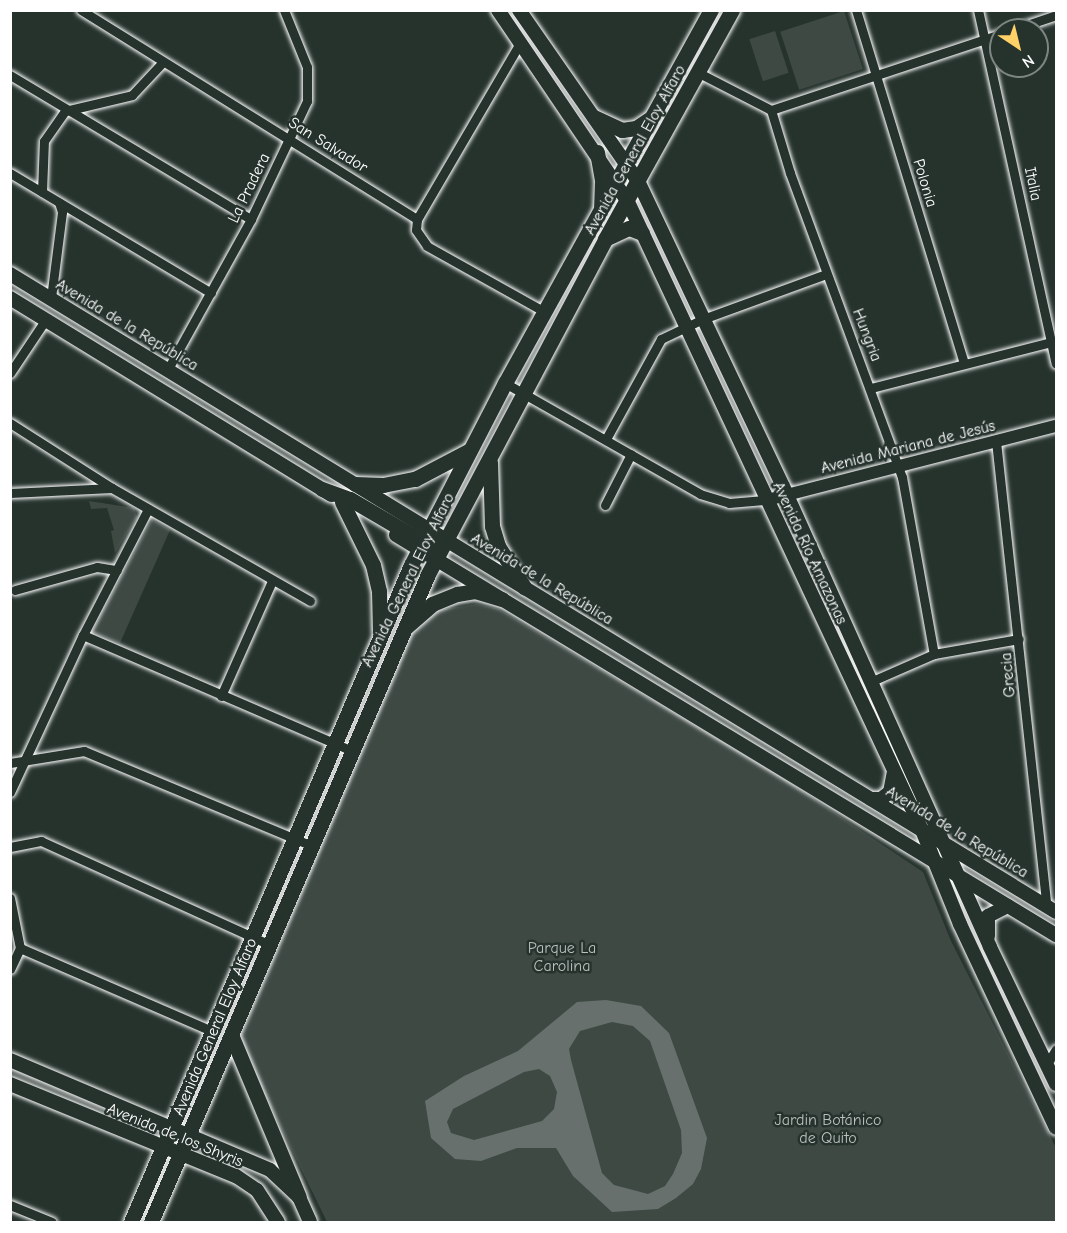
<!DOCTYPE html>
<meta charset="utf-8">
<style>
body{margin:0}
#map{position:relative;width:1067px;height:1233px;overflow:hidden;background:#26332d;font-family:"Comic Neue",sans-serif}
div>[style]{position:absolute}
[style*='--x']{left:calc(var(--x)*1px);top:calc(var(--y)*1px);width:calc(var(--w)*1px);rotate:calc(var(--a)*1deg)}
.green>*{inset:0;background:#3e4944;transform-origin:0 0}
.water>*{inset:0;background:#67706c}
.roads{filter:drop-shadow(0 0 2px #fff) drop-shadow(0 0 2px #fff)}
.minor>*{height:9px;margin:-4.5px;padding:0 4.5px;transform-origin:4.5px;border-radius:4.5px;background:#26332d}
.tertiary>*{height:12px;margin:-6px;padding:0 6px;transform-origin:6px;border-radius:6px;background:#26332d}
.secondary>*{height:14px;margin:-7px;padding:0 7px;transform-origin:7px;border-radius:7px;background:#26332d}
.primary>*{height:15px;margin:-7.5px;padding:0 7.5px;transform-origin:7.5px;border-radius:7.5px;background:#26332d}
span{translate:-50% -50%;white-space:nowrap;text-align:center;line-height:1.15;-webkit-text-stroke:5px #26332d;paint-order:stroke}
.street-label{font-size:16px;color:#fff}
.park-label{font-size:16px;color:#bbbfbe}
.frame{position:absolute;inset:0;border:12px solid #fff;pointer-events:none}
.north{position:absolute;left:989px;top:18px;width:60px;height:60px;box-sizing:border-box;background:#26332d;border:2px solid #7d8581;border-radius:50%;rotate:145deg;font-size:16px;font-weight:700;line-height:24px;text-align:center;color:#fff}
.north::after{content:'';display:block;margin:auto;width:21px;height:27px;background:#ffd166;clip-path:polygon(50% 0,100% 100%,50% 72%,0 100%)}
</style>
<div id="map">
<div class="green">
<i style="left:844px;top:11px;width:61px;height:67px;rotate:72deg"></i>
<i style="left:775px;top:31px;width:44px;height:27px;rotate:72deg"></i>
<i style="clip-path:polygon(89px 501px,134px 508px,137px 517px,115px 553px,111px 531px,114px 530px,107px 508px,91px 509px)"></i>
<i style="clip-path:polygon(152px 520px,170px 530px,120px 643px,92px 632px)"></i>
<i style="clip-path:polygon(476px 604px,498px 609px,775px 773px,923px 872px,951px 941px,1056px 1148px,1056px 1222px,327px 1222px,239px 1041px,407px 641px,424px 618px,440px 610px)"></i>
<i style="clip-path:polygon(10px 1068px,124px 1116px,123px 1119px,11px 1074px)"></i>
</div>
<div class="water">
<i style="clip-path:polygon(evenodd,606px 1000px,641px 1006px,669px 1033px,707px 1138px,701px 1169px,693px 1184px,676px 1198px,658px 1209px,612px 1212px,573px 1176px,556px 1148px,517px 1148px,481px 1161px,455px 1159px,431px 1138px,425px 1101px,464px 1076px,518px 1051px,577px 1002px,606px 1000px,612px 1022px,633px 1026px,650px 1041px,681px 1130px,682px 1153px,673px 1174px,665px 1186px,648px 1194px,614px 1185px,602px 1173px,571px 1060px,569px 1049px,580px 1031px,612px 1022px,606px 1000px,539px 1069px,550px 1076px,557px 1092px,554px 1109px,542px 1121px,474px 1140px,451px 1133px,447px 1122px,453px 1109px,524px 1072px,539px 1069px)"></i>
</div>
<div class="roads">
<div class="minor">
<i style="--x:81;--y:10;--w:396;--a:31.9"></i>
<i style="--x:856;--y:10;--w:370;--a:73"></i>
<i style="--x:978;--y:10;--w:362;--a:77.6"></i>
<i style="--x:1012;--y:30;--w:46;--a:-18.8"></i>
<i style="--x:520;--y:43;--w:204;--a:120.3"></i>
<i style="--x:417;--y:219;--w:11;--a:95"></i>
<i style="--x:416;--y:230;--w:19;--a:55"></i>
<i style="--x:427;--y:246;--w:135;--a:29.2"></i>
<i style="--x:699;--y:73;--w:81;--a:27.2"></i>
<i style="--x:771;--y:110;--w:66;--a:73.2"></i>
<i style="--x:790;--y:173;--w:324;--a:69.8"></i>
<i style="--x:902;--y:477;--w:180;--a:79.8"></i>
<i style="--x:10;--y:75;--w:281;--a:30.9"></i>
<i style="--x:771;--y:110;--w:242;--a:-18.3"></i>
<i style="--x:10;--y:173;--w:234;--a:30.8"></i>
<i style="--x:42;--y:192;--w:51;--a:-87.8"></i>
<i style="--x:44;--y:141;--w:37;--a:-55"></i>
<i style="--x:65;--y:111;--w:69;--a:-13.4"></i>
<i style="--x:132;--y:95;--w:45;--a:-46.8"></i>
<i style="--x:51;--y:298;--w:87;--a:-82.7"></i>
<i style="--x:62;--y:212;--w:10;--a:-107"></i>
<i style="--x:168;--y:369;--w:171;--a:-61"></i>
<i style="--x:251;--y:219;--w:131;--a:-64.6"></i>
<i style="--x:307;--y:101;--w:34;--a:-90"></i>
<i style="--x:307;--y:67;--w:61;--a:-112"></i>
<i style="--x:10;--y:373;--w:65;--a:-56.3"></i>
<i style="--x:505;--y:383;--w:224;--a:29.6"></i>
<i style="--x:700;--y:494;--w:30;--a:17"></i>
<i style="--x:729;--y:503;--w:38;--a:-5"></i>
<i style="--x:871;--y:388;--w:186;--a:-14.3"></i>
<i style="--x:10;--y:423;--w:121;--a:32.5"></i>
<i style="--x:112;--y:488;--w:228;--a:29.7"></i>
<i style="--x:606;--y:439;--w:114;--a:-61.2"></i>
<i style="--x:661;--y:339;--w:47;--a:-25.5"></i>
<i style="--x:703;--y:319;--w:131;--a:-20.1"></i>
<i style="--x:996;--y:441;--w:467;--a:83.8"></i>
<i style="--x:10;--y:493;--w:102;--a:-2.8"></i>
<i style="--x:605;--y:505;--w:57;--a:-63"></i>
<i style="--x:15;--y:590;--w:85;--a:-15.7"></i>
<i style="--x:97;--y:567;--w:20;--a:9"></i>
<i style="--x:83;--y:635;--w:293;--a:23.3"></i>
<i style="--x:870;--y:682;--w:70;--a:-23.6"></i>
<i style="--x:934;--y:654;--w:86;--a:-10"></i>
<i style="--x:221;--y:696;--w:126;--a:-66.1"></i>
<i style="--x:10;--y:763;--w:75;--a:-9.2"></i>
<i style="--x:84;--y:751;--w:247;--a:22.6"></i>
<i style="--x:10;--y:792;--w:173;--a:-65.1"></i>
<i style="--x:83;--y:635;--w:142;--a:-62.7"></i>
<i style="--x:10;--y:847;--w:32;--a:-11"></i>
<i style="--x:41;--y:841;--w:252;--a:24.4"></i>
<i style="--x:10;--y:898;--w:51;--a:78.7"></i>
<i style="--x:20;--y:948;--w:23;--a:115"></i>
<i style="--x:20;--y:948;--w:209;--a:23.4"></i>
<i style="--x:1047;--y:1064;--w:17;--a:-59"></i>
<i style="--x:10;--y:1205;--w:45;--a:22"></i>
</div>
<div class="tertiary">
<i style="--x:767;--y:500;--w:298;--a:-14.4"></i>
</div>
<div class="secondary">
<i style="--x:498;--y:10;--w:232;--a:55.9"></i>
<i style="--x:628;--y:202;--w:693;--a:64.91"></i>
<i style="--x:922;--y:830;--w:101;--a:68"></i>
<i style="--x:960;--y:924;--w:225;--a:64.8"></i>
<i style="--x:519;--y:10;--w:208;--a:55.2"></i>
<i style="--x:638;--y:181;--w:348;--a:64.6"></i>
<i style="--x:787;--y:495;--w:495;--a:65.8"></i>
<i style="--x:990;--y:947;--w:152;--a:64.3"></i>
<i style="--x:10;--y:274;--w:1225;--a:31.38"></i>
<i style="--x:10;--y:298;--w:377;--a:31.5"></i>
<i style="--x:396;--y:535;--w:772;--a:31.22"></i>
<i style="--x:871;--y:799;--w:10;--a:0"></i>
<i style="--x:881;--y:799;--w:11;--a:-38"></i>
<i style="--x:890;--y:792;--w:20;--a:-79"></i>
<i style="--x:988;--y:936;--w:20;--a:-90"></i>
<i style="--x:988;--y:916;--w:22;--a:-27"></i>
<i style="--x:10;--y:1060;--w:282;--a:22.9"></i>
<i style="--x:270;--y:1170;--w:40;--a:43"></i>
<i style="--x:299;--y:1197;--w:27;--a:66"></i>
<i style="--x:10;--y:1084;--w:244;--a:22.2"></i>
<i style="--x:236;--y:1176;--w:25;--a:34"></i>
<i style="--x:257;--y:1190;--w:38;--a:57"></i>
</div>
<div class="primary">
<i style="--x:594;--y:117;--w:31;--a:25"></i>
<i style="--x:622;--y:130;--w:14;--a:-8"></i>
<i style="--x:636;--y:128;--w:18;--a:-34"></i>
<i style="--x:597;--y:152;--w:29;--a:80"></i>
<i style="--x:602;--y:181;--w:27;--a:92"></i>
<i style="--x:605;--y:239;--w:26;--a:-25"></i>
<i style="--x:629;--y:228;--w:14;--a:21"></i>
<i style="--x:490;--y:462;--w:64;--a:88.2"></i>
<i style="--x:492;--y:526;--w:21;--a:73"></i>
<i style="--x:498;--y:546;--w:49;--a:57.6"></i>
<i style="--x:355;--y:484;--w:28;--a:2"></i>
<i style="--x:383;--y:485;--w:33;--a:-11"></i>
<i style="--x:415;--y:479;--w:62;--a:-27.8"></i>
<i style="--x:322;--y:489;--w:30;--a:20"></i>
<i style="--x:350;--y:499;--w:93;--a:30.4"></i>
<i style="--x:342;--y:502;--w:70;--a:63.8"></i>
<i style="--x:373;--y:565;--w:27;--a:77"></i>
<i style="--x:379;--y:591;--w:40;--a:88.6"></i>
<i style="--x:406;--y:627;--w:35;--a:-41"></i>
<i style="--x:432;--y:604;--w:27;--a:-22"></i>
<i style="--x:457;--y:594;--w:18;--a:-9"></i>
<i style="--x:475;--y:591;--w:28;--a:17"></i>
<i style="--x:232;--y:1037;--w:173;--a:67.3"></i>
<i style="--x:131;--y:1222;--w:714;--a:-66.92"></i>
<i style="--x:411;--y:565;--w:205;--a:-62.7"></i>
<i style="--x:505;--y:383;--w:426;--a:-61.1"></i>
<i style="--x:151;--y:1222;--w:705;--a:-66.85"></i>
<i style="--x:428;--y:574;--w:379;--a:-62.1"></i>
<i style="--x:605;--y:239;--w:262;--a:-61"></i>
</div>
</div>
<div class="street-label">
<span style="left:328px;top:145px;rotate:32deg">San Salvador</span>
<span style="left:635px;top:150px;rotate:-61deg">Avenida General Eloy Alfaro</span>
<span style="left:925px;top:183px;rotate:73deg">Polonia</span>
<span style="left:1033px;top:184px;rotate:78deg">Italia</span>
<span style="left:249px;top:188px;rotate:-64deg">La Pradera</span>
<span style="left:127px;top:325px;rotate:31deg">Avenida de la República</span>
<span style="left:867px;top:335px;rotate:69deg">Hungria</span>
<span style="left:908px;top:447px;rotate:-14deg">Avenida Mariana de Jesús</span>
<span style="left:810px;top:553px;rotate:65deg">Avenida Río Amazonas</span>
<span style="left:542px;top:579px;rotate:31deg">Avenida de la República</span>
<span style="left:408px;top:580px;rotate:-64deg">Avenida General Eloy Alfaro</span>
<span style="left:1008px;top:675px;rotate:-95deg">Grecia</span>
<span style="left:957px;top:832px;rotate:31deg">Avenida de la República</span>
<span style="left:215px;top:1027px;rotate:-67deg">Avenida General Eloy Alfaro</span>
<span style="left:175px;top:1135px;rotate:22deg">Avenida de los Shyris</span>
</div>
<div class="park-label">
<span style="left:562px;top:957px">Parque La<br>Carolina</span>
<span style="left:828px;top:1129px">Jardin Botánico<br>de Quito</span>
</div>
<div class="frame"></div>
<div class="north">N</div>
</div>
